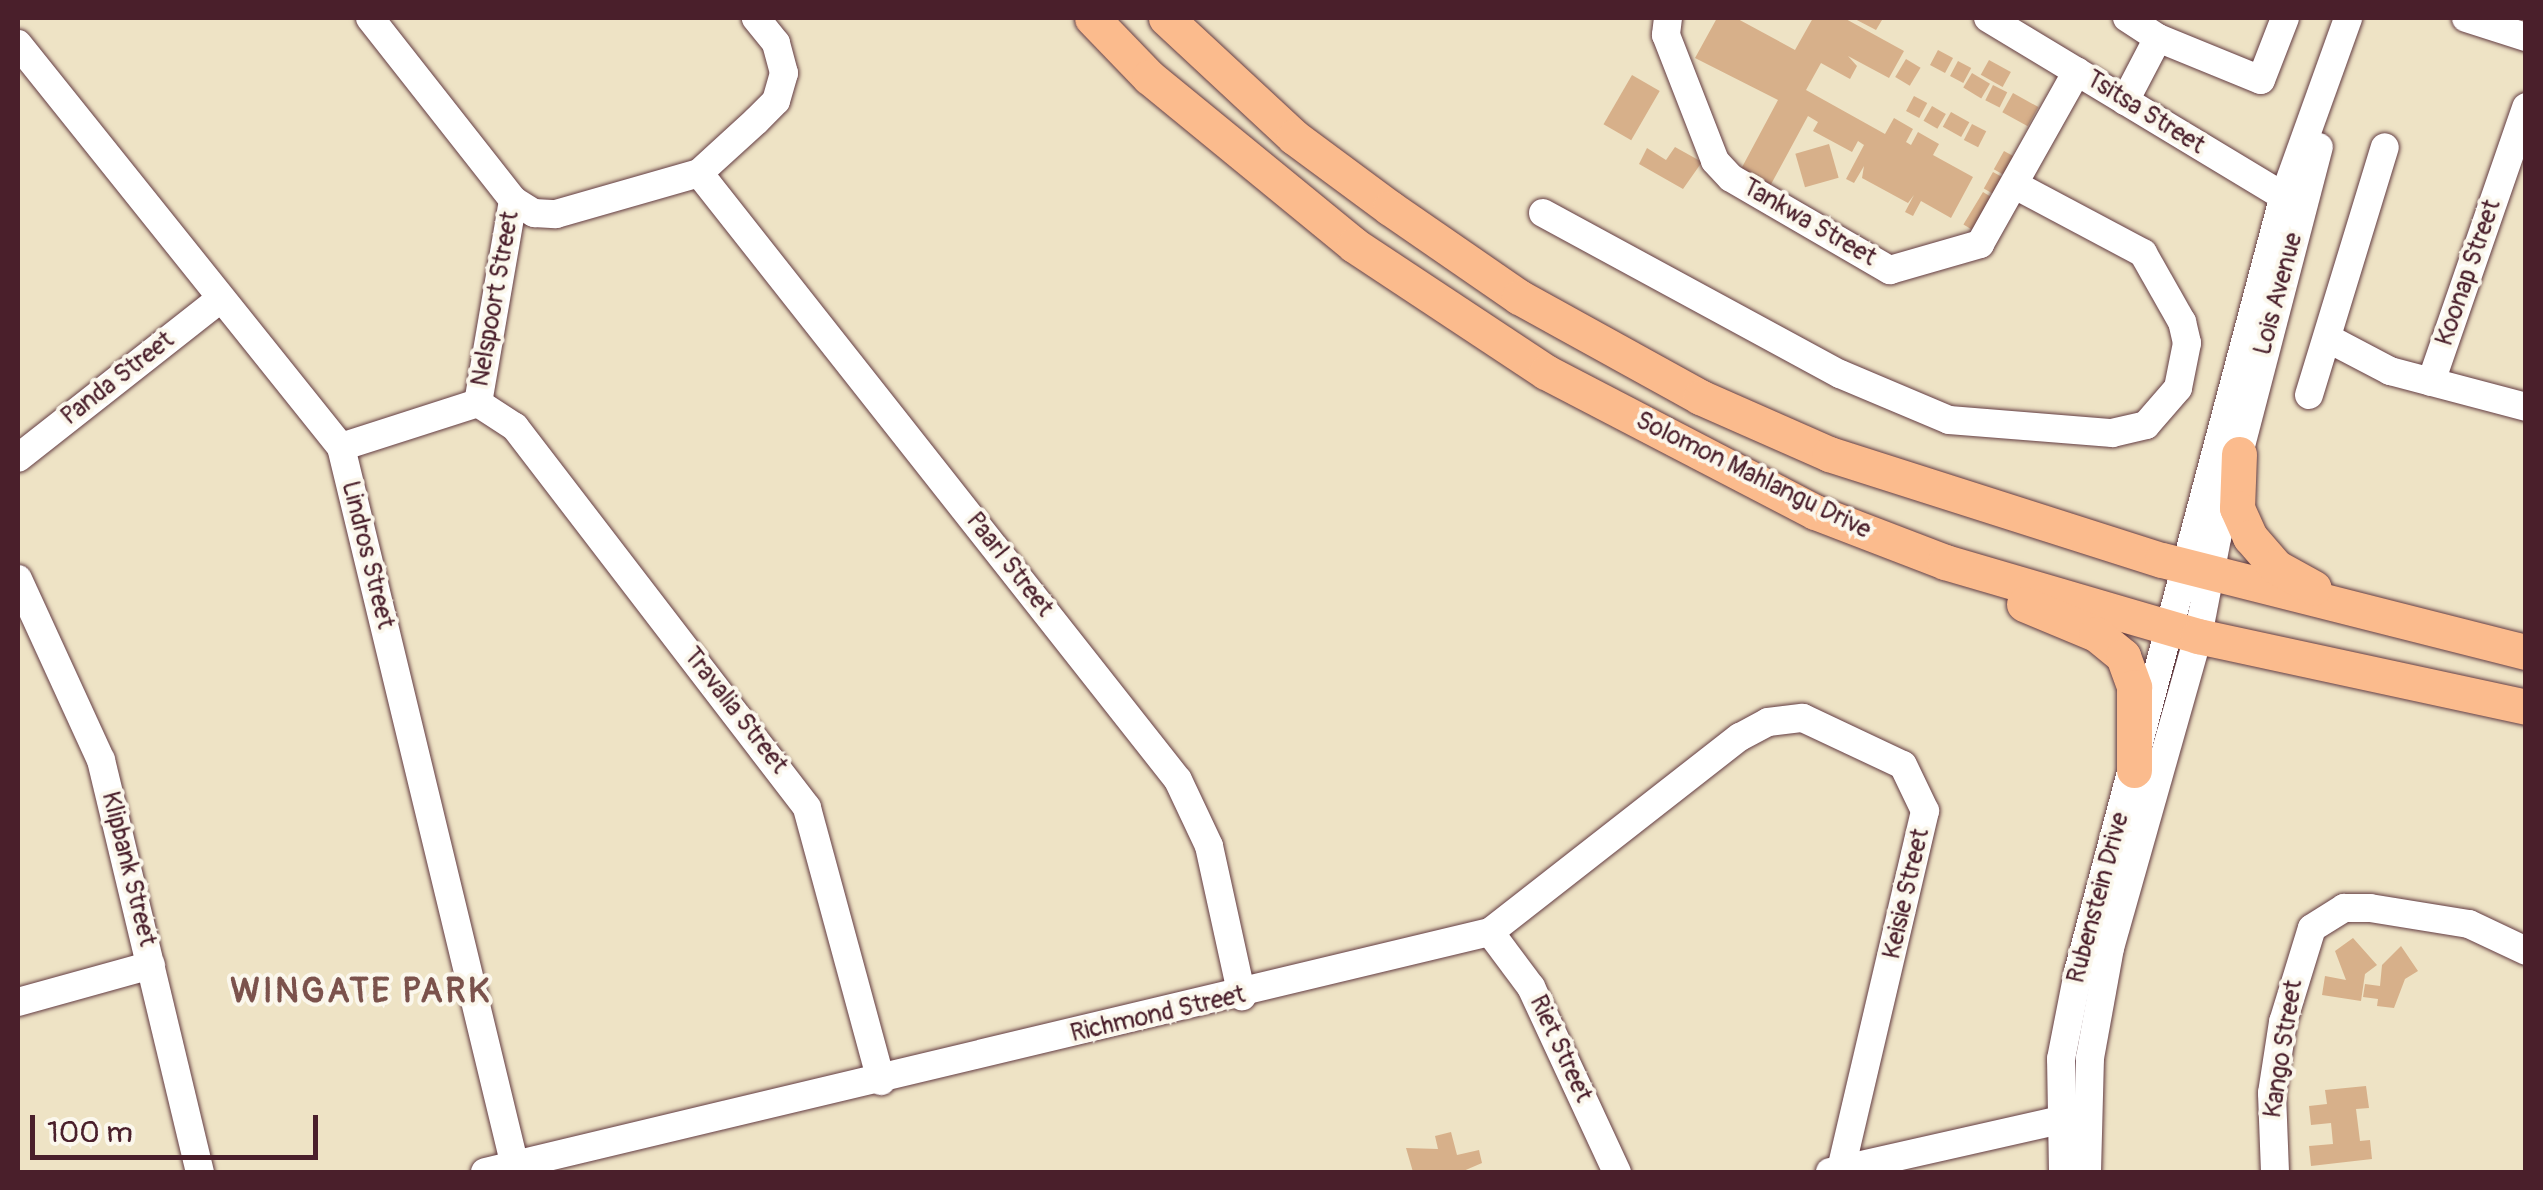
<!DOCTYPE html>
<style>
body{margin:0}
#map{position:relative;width:2543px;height:1190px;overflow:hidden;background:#eee3c5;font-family:Pangolin,sans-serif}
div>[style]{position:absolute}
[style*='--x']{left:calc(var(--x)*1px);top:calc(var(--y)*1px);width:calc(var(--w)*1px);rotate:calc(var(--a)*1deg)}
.building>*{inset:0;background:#d7b08a;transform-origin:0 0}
.roads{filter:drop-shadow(0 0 2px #633c42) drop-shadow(0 0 2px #633c42)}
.minor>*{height:28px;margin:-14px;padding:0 14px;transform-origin:14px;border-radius:14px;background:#fff}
.major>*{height:35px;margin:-17.5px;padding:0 17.5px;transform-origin:17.5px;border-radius:17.5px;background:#fbbb8d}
span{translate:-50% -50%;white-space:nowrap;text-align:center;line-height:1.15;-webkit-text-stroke:8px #fbf7ec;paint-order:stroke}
.street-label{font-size:25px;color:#4a1f2b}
.district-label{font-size:35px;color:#7b524c;font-weight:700;letter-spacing:2.5px}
.frame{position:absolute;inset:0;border:20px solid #4a1f2b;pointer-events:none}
.scale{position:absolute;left:30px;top:1115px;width:288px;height:45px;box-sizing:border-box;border:5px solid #4a1f2b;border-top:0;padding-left:12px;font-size:30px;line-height:35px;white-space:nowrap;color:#4a1f2b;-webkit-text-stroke:8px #fbf7ec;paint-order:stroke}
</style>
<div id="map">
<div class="building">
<i style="clip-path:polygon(1717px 18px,1736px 18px,1795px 50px,1813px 18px,1844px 18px,1904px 51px,1889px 78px,1848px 56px,1857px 66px,1850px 79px,1821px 63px,1806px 90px,1885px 134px,1894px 118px,1913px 129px,1906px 142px,1911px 145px,1918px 132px,1939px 144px,1933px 155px,1973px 177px,1951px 218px,1921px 201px,1913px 216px,1905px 212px,1914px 195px,1908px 203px,1862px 178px,1864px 166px,1854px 183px,1846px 179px,1864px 145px,1858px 141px,1852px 152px,1813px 131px,1818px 122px,1808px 116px,1769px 188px,1740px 171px,1778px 100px,1695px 58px)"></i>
<i style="clip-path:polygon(1853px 18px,1877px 18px,1882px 20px,1876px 30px)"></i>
<i style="left:1938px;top:50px;width:17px;height:17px;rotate:28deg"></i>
<i style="left:1906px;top:59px;width:17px;height:21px;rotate:31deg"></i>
<i style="left:1989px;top:60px;width:25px;height:17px;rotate:29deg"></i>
<i style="left:1958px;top:61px;width:15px;height:17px;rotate:28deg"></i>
<i style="left:1972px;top:73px;width:21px;height:17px;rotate:31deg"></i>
<i style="left:1632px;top:75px;width:32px;height:57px;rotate:30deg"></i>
<i style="left:1993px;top:85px;width:16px;height:17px;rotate:27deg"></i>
<i style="left:2013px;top:93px;width:29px;height:22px;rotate:29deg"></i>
<i style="left:1914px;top:96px;width:15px;height:17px;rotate:28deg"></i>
<i style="left:1932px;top:106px;width:16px;height:17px;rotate:30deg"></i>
<i style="left:1951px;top:112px;width:21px;height:17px;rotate:29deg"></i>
<i style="left:1972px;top:124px;width:16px;height:18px;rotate:27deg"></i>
<i style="left:1829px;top:144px;width:35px;height:35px;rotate:74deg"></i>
<i style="clip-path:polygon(1675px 147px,1702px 162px,1683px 189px,1639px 164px,1647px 148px,1666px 160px)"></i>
<i style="left:2004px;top:151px;width:13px;height:21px;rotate:29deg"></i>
<i style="left:1993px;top:172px;width:13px;height:19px;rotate:29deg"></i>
<i style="left:1983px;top:192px;width:12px;height:38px;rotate:31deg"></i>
<i style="clip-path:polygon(2353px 938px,2377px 965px,2365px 974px,2361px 1001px,2322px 995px,2325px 976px,2346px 980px,2335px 951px)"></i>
<i style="clip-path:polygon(2401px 946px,2418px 971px,2405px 979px,2394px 1008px,2377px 1006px,2378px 999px,2363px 997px,2365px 984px,2380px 986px,2382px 965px)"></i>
<i style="clip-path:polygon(2366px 1086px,2369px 1108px,2356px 1109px,2360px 1141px,2370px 1140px,2372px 1159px,2311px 1166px,2309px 1146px,2333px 1144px,2331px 1123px,2311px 1125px,2309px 1106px,2327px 1104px,2325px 1090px)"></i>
<i style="clip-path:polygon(1451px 1132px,1457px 1155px,1479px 1150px,1482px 1163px,1461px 1172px,1413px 1172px,1406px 1148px,1438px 1149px,1435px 1136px)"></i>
</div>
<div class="roads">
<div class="minor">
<i style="--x:370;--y:18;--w:231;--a:51.8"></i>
<i style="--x:513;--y:200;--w:25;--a:32"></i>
<i style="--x:534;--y:213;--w:22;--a:3"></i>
<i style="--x:556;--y:214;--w:149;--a:-16"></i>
<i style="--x:699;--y:173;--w:77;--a:-42.4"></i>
<i style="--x:756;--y:121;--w:28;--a:-45"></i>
<i style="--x:776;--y:101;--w:29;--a:-74"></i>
<i style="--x:784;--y:73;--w:31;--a:-105"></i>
<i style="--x:776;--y:43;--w:32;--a:-129"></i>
<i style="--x:1668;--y:18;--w:17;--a:97"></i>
<i style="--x:1666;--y:35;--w:135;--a:68.7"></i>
<i style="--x:1715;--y:161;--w:23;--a:47"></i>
<i style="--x:1731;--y:178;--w:184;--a:30.1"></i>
<i style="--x:1890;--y:270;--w:94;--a:-16.1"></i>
<i style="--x:1980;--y:244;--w:198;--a:-60.7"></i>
<i style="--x:1988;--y:18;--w:360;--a:31.1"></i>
<i style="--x:2466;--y:18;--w:63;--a:17.6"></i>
<i style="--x:2158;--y:38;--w:111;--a:22.2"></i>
<i style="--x:2261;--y:80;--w:66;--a:-68.8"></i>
<i style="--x:18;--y:44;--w:516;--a:51.29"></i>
<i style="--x:341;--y:447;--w:740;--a:76.4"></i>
<i style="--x:2125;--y:101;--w:71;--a:-62.4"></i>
<i style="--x:2158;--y:38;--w:37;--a:-147"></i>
<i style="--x:699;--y:173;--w:773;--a:51.72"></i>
<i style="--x:1178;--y:780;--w:73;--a:64.8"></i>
<i style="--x:1209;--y:846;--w:154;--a:77.6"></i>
<i style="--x:1543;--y:213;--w:338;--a:28.5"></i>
<i style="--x:1840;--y:374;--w:118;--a:22.9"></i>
<i style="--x:1949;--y:420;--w:164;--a:4.6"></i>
<i style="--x:2112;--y:433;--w:35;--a:-13"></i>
<i style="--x:2146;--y:425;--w:49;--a:-49.1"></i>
<i style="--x:2178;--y:388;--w:46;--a:-78.7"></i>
<i style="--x:2187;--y:343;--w:22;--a:-103"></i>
<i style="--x:2182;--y:322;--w:79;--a:-119.5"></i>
<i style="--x:2143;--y:253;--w:145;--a:-152"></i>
<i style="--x:2331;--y:340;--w:67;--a:27.7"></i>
<i style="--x:2390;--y:371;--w:141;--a:14.8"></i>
<i style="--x:2431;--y:382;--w:291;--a:-70.9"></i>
<i style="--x:2309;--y:395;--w:259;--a:-73"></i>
<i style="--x:478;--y:403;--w:44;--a:33"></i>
<i style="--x:515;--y:427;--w:480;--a:52.5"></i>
<i style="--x:807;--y:808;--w:283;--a:74.8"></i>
<i style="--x:341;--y:447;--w:144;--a:-17.8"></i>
<i style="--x:478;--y:403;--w:206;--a:-80.2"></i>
<i style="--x:18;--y:458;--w:256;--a:-38.2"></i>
<i style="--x:18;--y:579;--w:199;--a:65.4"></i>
<i style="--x:101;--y:760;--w:424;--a:76.5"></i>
<i style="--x:1490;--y:932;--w:69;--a:53.3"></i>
<i style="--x:1531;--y:987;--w:204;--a:65.1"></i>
<i style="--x:18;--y:1002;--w:138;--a:-15.5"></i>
<i style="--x:485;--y:1172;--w:1033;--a:-13.43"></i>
<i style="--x:1490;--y:932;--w:317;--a:-38"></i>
<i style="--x:1740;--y:737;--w:32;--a:-28"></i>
<i style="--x:1768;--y:722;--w:35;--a:-7"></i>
<i style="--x:1803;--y:718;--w:110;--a:25.2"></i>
<i style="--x:1903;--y:765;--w:51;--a:64.4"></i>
<i style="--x:1925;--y:811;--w:369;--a:103.2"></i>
<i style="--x:1830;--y:1172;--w:250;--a:-12.7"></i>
<i style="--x:2063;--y:1172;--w:113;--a:-91"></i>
<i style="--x:2061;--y:1059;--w:89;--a:-78.9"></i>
<i style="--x:2078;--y:972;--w:800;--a:-75.15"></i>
<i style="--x:2283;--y:199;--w:192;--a:-70.2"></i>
<i style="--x:2087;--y:1172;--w:114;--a:-88.5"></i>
<i style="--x:2090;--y:1058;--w:112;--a:-79.7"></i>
<i style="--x:2110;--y:948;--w:324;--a:-74.2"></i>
<i style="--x:2198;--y:636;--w:100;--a:-79"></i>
<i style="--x:2217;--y:538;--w:404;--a:-75.4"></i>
<i style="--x:2275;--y:1172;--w:79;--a:-92.2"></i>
<i style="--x:2272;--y:1093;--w:72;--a:-81.2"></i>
<i style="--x:2283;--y:1022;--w:98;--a:-72.9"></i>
<i style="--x:2312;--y:928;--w:38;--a:-32"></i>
<i style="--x:2344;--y:908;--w:26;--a:0"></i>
<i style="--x:2370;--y:908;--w:100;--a:9.2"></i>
<i style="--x:2469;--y:924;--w:63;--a:25.3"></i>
</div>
<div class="major">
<i style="--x:1092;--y:18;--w:82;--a:46"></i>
<i style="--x:1149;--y:77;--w:265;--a:39.3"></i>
<i style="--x:1354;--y:245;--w:230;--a:33.5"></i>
<i style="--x:1546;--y:372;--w:303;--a:27.5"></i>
<i style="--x:1815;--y:512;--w:139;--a:21"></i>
<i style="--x:1945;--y:562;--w:264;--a:16.3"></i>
<i style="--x:2198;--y:636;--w:336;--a:12.2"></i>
<i style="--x:1166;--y:18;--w:175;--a:42.9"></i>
<i style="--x:1294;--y:137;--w:119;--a:36.5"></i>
<i style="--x:1390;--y:208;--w:157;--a:34.6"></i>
<i style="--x:1519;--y:297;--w:207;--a:28.9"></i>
<i style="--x:1700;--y:397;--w:141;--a:23.8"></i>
<i style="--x:1829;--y:454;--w:349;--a:17.7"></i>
<i style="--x:2162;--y:560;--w:375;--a:14.2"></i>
<i style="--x:2239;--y:454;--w:54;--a:92.1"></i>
<i style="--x:2237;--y:508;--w:32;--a:66"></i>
<i style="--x:2250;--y:537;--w:40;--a:49"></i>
<i style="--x:2276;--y:567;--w:43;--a:28.9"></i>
<i style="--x:2024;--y:604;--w:78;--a:22.6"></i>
<i style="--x:2096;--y:634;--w:35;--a:39"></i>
<i style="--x:2123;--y:656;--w:33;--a:70"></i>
<i style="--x:2134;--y:687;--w:83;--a:90"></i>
</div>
</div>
<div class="street-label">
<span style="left:2145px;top:113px;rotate:32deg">Tsitsa Street</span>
<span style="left:1809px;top:223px;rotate:30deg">Tankwa Street</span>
<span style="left:2469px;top:273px;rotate:-71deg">Koonap Street</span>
<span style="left:2279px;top:294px;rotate:-75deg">Lois Avenue</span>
<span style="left:496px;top:299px;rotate:-80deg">Nelspoort Street</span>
<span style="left:118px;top:379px;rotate:-38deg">Panda Street</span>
<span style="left:1753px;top:476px;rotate:26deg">Solomon Mahlangu Drive</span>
<span style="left:367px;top:555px;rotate:76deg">Lindros Street</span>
<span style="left:1009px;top:565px;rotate:52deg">Paarl Street</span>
<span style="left:735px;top:711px;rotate:52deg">Travalia Street</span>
<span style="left:128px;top:869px;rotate:76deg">Klipbank Street</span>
<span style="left:1907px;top:894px;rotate:-77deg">Keisie Street</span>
<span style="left:2099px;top:898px;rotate:-75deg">Rubenstein Drive</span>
<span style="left:1158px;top:1015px;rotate:-13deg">Richmond Street</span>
<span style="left:1560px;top:1049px;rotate:65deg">Riet Street</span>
<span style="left:2284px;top:1049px;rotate:-81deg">Kango Street</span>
</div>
<div class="district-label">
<span style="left:361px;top:991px">WINGATE PARK</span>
</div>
<div class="frame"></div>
<div class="scale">100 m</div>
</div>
